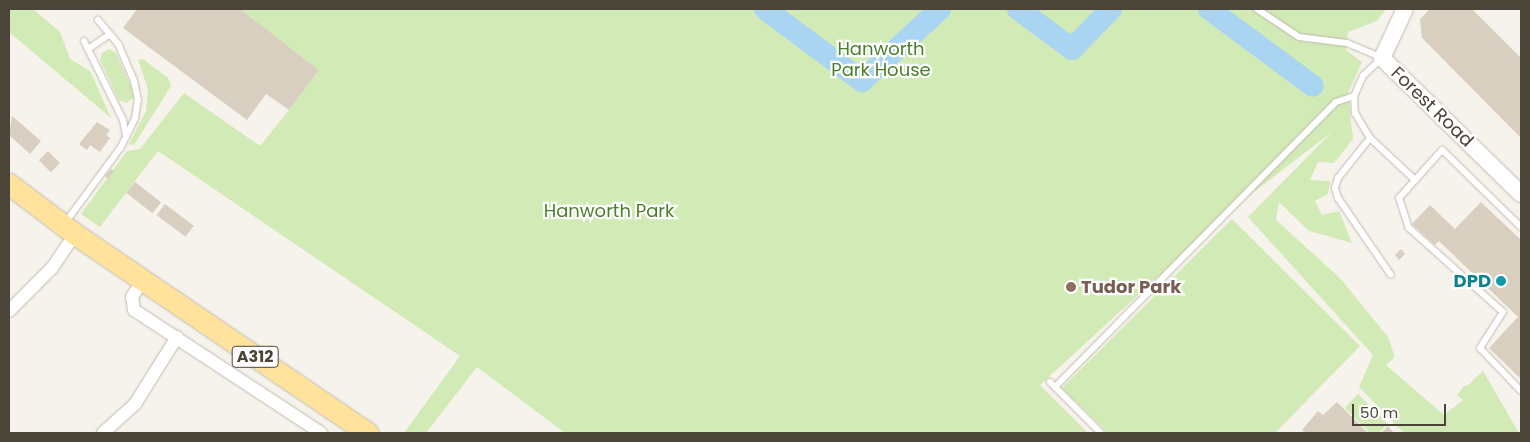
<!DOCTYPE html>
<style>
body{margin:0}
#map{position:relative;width:1530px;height:442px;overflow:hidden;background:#f6f3ec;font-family:Poppins,sans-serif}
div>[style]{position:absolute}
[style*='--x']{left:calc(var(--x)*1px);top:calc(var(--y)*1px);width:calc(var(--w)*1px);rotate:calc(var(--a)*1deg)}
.green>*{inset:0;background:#d2eab5}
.river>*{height:22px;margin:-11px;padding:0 11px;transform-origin:11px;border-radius:11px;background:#a9d4f2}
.building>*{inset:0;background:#d8cfc1;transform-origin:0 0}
.roads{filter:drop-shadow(0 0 1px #c2bbae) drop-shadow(0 0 1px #c2bbae)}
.service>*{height:6px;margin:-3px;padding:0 3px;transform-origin:3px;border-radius:3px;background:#fff}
.minor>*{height:12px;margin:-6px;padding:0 6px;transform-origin:6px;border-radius:6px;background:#fff}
.tertiary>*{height:16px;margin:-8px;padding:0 8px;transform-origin:8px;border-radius:8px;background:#fff}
.primary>*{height:21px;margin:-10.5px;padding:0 10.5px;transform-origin:10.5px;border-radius:10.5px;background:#ffe39c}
.dots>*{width:14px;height:14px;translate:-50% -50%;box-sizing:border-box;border:2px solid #fff;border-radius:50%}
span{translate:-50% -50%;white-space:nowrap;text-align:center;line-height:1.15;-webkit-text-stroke:4.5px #fff;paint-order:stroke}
.shield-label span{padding:1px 4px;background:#fff;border:1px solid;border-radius:4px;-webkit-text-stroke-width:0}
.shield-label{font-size:16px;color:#4b4439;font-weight:700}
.park-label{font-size:18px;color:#4a7f2a}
.street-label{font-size:18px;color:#4b4439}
.culture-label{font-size:18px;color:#0d838f;font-weight:700}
.right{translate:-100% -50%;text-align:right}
.education-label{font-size:18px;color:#785e54;font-weight:700}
.left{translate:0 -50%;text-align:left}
.frame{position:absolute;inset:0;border:10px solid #4b4439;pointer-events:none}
.scale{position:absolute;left:1352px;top:404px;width:94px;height:22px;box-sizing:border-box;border:2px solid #4b4439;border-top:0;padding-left:6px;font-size:15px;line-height:18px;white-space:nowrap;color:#4b4439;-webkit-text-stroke:4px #fff;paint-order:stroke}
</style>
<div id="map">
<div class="green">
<i style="clip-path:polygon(9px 9px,33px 9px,60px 32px,70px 59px,90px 71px,111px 118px,9px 32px)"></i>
<i style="clip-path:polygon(240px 9px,1386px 9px,1377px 21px,1348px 32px,1346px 50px,1362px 62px,1348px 93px,1353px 139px,1334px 163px,1318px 162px,1310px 180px,1330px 181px,1328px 194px,1315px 201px,1322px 215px,1339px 211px,1352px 243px,1309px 231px,1279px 202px,1276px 220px,1340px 278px,1388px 337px,1395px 357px,1386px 365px,1444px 415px,1463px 400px,1457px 395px,1464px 386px,1468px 385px,1483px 371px,1519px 433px,1404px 433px,1359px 387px,1373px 355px,1248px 217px,1332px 132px,1234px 207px,1040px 385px,1088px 433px,565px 433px,477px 367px,426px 433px,404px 433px,460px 356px,158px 151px,100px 227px,81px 214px,127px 151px,140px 149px,184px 93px,260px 146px,289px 110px,319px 70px)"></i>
<i style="clip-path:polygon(109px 49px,116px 53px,133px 91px,133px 98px,126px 103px,119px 100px,100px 60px,102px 53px)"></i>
<i style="clip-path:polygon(143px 59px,168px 78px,171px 86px,134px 145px,129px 144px,146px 111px,148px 89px,138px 60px)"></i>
<i style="clip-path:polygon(1232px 219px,1360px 346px,1275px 433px,1108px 433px,1062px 388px)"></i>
<i style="clip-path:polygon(1358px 394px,1388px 424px,1379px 433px,1370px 433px,1345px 408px)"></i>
</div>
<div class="river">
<i style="--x:765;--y:9;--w:121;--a:36.6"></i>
<i style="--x:862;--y:81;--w:106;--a:-42.7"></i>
<i style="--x:1018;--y:9;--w:67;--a:36.5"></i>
<i style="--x:1072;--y:49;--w:56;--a:-45.7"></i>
<i style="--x:1209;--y:9;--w:129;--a:36.5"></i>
</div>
<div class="building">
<i style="clip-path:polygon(137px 9px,240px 9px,319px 70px,289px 110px,266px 94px,247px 120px,123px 28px)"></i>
<i style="clip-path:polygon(1430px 9px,1472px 9px,1521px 58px,1521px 138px,1422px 38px,1420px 19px)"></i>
<i style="clip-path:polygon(12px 116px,41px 141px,30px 154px,9px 135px)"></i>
<i style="clip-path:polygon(97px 122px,110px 130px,106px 135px,110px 138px,100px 152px,90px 145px,87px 150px,79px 144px)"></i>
<i style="left:48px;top:151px;width:17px;height:13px;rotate:45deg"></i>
<i style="clip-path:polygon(111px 169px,114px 171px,108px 179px,105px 176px)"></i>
<i style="left:135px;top:182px;width:33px;height:14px;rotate:38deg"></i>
<i style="clip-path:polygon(1481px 202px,1521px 240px,1521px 379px,1489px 348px,1518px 317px,1439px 241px,1435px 245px,1412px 224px,1430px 205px,1455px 229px)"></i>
<i style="left:165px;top:204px;width:36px;height:14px;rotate:37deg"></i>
<i style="clip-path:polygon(1401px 249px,1405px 254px,1399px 260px,1395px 255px)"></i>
<i style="clip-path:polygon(1337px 402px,1368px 433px,1305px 433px,1302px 430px,1318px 411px,1323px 415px)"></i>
<i style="clip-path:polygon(1388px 426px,1394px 433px,1381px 433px)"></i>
</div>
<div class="roads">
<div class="service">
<i style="--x:1257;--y:9;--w:50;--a:33.7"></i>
<i style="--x:1299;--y:37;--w:48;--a:7.1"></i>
<i style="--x:1347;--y:43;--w:38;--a:23"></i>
<i style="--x:1382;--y:58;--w:26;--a:137"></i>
<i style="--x:1363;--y:76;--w:22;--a:114"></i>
<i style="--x:1354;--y:96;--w:17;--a:87"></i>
<i style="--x:1355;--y:113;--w:29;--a:59"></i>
<i style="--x:1370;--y:138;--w:51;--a:128.7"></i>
<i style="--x:1338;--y:178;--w:10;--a:107"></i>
<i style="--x:1335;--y:188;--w:10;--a:73"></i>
<i style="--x:1338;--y:198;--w:93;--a:55.5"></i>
<i style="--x:84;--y:41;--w:88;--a:63.7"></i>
<i style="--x:123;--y:120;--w:16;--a:79"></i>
<i style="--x:88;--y:49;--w:25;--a:-34"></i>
<i style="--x:1370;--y:138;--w:62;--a:43"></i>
<i style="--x:65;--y:223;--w:94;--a:-53.6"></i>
<i style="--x:121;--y:147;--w:32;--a:-64"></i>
<i style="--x:135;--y:118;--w:18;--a:-81"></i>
<i style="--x:138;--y:100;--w:19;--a:-102"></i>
<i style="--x:134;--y:81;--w:39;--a:-113"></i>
<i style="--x:119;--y:45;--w:33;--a:-130"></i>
<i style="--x:1521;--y:227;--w:110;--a:-135.7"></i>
<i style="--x:1442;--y:150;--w:64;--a:131.9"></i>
<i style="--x:1399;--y:198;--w:32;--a:72"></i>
<i style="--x:1409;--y:228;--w:126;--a:41.8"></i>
<i style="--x:1503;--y:312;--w:43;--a:122.6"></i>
<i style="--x:1480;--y:348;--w:59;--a:46.4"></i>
<i style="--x:1050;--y:382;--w:72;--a:45"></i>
<i style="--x:1055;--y:387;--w:400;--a:-45.4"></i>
<i style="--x:1336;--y:102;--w:19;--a:-18"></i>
</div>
<div class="minor">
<i style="--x:143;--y:280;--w:20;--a:123"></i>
<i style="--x:132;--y:297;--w:13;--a:81"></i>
<i style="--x:134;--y:310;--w:224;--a:33.3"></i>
<i style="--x:9;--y:311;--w:61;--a:-45"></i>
<i style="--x:52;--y:268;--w:41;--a:-55.9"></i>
<i style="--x:103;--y:433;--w:43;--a:-42.2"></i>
<i style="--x:135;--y:404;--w:79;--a:-57.9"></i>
</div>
<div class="tertiary">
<i style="--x:1405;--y:9;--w:54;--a:115.1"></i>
<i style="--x:1382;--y:58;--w:194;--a:44.4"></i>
</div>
<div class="primary">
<i style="--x:9;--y:184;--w:83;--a:37.1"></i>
<i style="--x:75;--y:234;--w:354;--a:34.2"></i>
</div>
</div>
<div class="dots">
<i style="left:1501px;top:281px;background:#0f9aa8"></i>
<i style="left:1071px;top:287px;background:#8d6e63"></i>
</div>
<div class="shield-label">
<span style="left:255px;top:357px">A312</span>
</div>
<div class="park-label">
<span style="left:881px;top:60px">Hanworth<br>Park House</span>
<span style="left:609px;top:211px">Hanworth Park</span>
</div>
<div class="street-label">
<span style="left:1432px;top:107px;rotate:44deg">Forest Road</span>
</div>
<div class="culture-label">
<span class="right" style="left:1491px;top:281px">DPD</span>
</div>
<div class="education-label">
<span class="left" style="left:1081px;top:287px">Tudor Park</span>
</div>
<div class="frame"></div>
<div class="scale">50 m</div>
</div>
